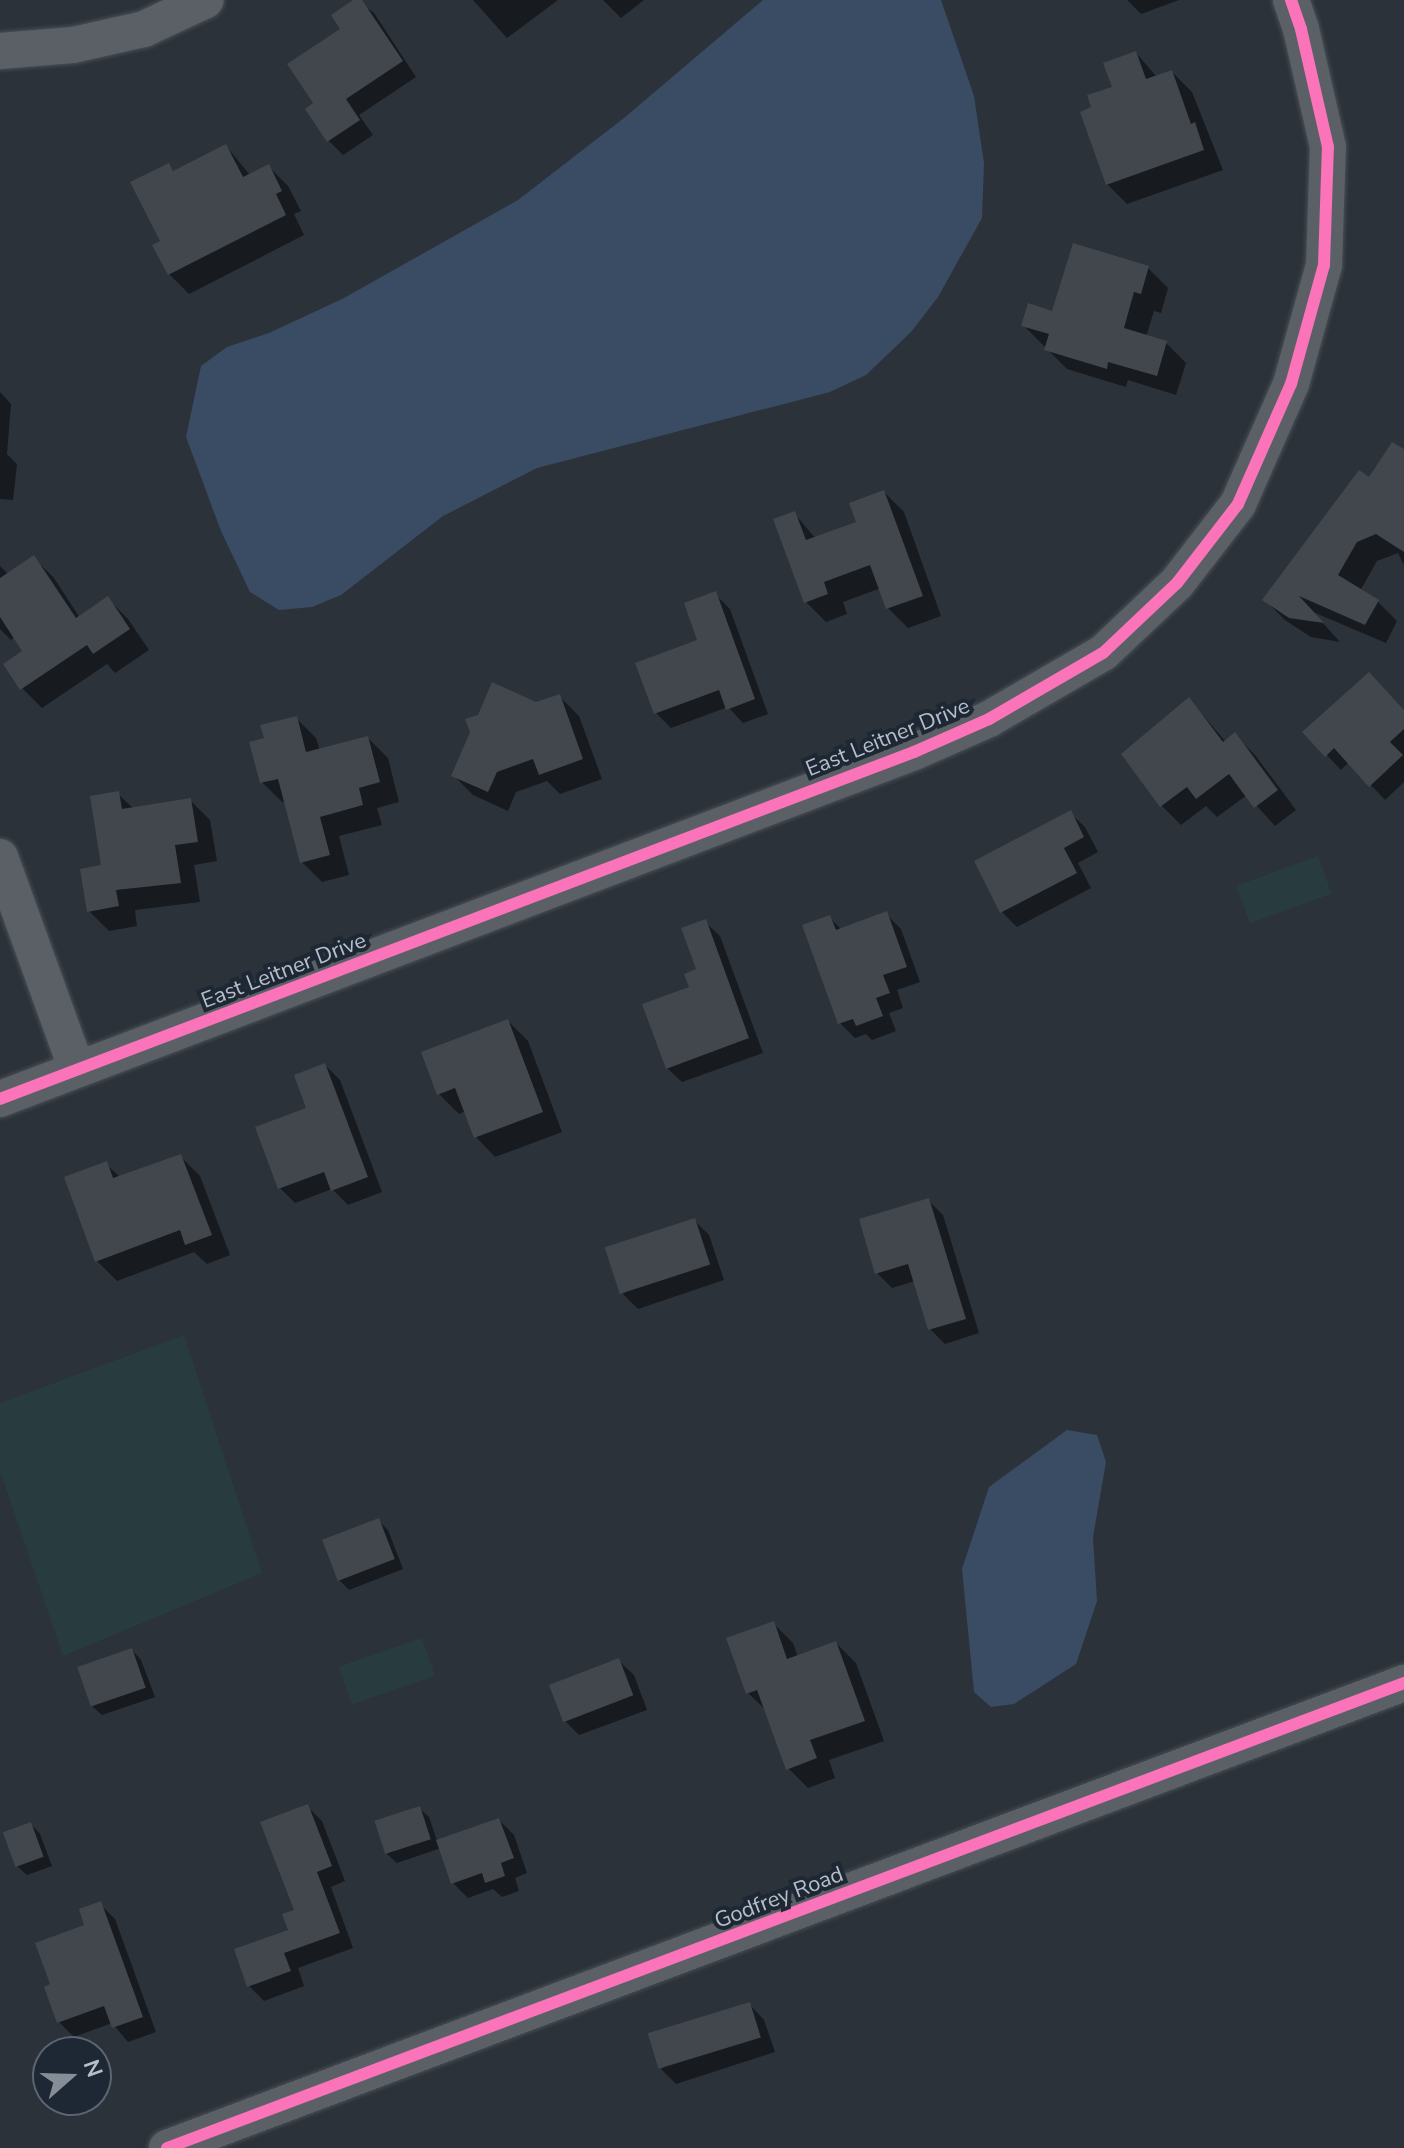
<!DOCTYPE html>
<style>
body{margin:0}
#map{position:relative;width:1404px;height:2148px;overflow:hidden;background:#2b3239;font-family:"Nunito Sans",sans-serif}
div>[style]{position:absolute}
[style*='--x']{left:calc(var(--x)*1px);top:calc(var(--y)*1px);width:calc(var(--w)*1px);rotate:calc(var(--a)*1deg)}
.green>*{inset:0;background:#283c3f;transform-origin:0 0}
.water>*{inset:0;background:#3a4c64}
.shadow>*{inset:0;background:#0007}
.building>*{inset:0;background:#42474e;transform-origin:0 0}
.roads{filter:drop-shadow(0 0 2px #494e54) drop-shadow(0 0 2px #494e54)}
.minor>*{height:36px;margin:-18px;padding:0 18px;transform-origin:18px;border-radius:18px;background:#5b6067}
.cycleway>*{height:12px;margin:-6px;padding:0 6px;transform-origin:6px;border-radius:6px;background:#fb73b8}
span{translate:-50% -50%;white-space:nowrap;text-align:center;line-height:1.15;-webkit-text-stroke:8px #1e2834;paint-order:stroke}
.street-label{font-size:22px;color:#b6beca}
.north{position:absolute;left:32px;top:2036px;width:80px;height:80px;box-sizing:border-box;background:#1e2834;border:2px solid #5b6470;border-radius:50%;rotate:70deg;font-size:22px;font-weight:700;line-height:32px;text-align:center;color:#b6beca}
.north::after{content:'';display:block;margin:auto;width:28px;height:36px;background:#858d97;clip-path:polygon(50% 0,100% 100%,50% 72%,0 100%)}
</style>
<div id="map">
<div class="green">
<i style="left:1318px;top:856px;width:40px;height:87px;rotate:70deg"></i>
<i style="clip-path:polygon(184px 1335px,262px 1573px,63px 1656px,0 1471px,0 1403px)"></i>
<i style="left:422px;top:1638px;width:40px;height:88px;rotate:71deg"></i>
</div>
<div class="water">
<i style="clip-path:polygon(763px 0,941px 0,974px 96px,984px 163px,982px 218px,938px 297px,911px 332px,866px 375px,830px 392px,537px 468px,443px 516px,341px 595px,312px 607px,279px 610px,250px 592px,221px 531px,186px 437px,201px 366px,227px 347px,269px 333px,344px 298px,518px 200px,624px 118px)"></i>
<i style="clip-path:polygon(1067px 1430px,1097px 1435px,1106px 1462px,1093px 1537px,1097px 1601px,1076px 1664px,1014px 1704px,991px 1707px,974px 1692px,962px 1569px,989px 1487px)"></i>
</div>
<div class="shadow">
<i style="clip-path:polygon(357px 0,374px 13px,416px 77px,359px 115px,373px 135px,343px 155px,328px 140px,316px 104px)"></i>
<i style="clip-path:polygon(473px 0,558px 0,507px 38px)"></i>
<i style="clip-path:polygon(603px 0,644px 0,621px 18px)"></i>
<i style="clip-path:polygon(1127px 0,1179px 0,1141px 14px)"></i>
<i style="clip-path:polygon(1136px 53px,1157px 77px,1172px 72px,1192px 92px,1223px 170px,1127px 204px,1107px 184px,1094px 109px,1114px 88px)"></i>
<i style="clip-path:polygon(226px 146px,250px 175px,268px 166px,288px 186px,301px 211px,294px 214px,304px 235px,189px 294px,169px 274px,163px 242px,168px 165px,175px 172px)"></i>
<i style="clip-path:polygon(1148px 268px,1168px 288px,1161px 313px,1154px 311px,1146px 337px,1166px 343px,1186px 363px,1176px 395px,1128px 380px,1126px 387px,1067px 369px,1023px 325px)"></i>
<i style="clip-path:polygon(0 392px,11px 404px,7px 454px,17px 464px,13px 500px,0 499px)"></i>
<i style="clip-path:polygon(1404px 452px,1404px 565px,1398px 553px,1377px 561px,1360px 591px,1377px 601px,1397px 621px,1386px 643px,1313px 612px,1340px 642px,1311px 637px,1285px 620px,1265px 600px,1369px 480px)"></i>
<i style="clip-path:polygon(884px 492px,904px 512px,941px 616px,908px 628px,888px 608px,881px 588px,843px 602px,847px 614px,826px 622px,806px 602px,794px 513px,816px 539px,859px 523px)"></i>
<i style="clip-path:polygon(34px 558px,54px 578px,80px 618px,108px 599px,128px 619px,149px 650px,115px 673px,107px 664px,42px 708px,22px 688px,25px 651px,15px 636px,11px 640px,0 629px,0 566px,9px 575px)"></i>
<i style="clip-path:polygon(715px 594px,730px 609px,768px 714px,743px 723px,728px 707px,671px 728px,656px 713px,700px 641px)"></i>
<i style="clip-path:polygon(559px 696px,579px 716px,602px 779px,560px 794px,547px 781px,516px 792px,508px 811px,473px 795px,453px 775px,536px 704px)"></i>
<i style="clip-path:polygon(1189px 699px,1226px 742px,1235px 735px,1255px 755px,1296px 810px,1275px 826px,1247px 795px,1217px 817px,1206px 806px,1181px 825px,1161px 805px)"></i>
<i style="clip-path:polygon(1404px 711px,1404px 782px,1385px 800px,1349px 762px,1341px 770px,1305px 732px)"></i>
<i style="clip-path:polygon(296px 718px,316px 738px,320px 751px,368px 738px,388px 758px,399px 802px,377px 808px,382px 825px,339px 836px,349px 875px,322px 882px,302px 862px,286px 801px,282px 802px,262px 782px,266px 740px)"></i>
<i style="clip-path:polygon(118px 794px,134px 809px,190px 800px,210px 820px,217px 861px,194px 865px,200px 902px,135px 910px,137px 926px,109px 931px,89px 911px,104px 867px)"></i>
<i style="clip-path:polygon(1070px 813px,1085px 827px,1098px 852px,1078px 863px,1091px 888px,1017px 927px,1002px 912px)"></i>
<i style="clip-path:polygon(886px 914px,901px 929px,920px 982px,897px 990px,903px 1008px,889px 1013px,896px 1031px,872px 1040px,866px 1034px,855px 1038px,840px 1023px,830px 918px,842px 930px)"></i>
<i style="clip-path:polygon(705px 922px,720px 936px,763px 1053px,682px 1082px,667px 1068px,698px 970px)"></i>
<i style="clip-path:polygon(508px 1021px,528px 1041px,562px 1132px,495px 1157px,476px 1137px,466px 1111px,459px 1114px,439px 1094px)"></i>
<i style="clip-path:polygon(325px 1065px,340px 1080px,382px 1192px,348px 1205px,332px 1189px,295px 1203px,280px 1188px)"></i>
<i style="clip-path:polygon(180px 1156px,200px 1176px,230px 1255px,207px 1264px,194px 1252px,117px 1281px,97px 1261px,106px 1164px,120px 1177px)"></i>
<i style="clip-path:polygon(928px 1200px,943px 1215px,979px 1333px,945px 1344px,930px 1329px,915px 1281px,892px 1288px,877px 1273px)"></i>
<i style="clip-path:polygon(694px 1220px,709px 1235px,724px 1280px,638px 1309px,623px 1294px)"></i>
<i style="clip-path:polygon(379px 1521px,388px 1530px,403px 1569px,349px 1590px,339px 1580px)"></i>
<i style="clip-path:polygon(773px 1623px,793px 1643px,798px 1657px,836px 1643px,856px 1663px,884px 1741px,829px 1760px,835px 1778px,808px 1788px,788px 1768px,768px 1712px,748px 1693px)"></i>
<i style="clip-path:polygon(132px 1650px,141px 1660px,155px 1697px,102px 1715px,92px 1706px)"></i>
<i style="clip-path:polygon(619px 1661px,634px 1675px,647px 1710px,579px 1735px,564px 1720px)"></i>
<i style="clip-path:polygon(307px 1806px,322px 1821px,345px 1881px,331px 1887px,353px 1948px,298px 1968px,304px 1986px,264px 2001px,249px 1986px,290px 1931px,297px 1911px)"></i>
<i style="clip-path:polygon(419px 1808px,429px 1817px,437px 1841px,499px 1820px,514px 1835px,527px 1873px,515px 1878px,519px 1891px,502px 1897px,493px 1889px,468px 1898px,453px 1883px,441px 1848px,397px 1863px,387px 1854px)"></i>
<i style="clip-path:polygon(31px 1824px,40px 1834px,52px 1866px,27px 1875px,17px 1866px)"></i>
<i style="clip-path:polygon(100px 1904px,115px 1919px,156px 2032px,128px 2042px,112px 2023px,74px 2037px,59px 2022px,53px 1986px)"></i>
<i style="clip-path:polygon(750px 2005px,764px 2020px,775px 2052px,676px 2084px,661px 2069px)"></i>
</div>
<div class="building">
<i style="clip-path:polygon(353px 0,362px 0,403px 61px,346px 99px,360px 120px,327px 142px,305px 109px,313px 103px,287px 64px,340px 29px,331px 15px)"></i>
<i style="clip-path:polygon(1136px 51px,1146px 79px,1172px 70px,1191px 124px,1195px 122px,1204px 150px,1106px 185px,1080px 112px,1091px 107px,1087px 95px,1112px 87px,1103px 63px)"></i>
<i style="clip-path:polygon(226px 144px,243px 177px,269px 164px,282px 191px,276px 194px,286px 215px,168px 275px,152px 245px,160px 241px,130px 182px,169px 163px,173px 171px)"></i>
<i style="clip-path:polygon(1073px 243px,1149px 266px,1141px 294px,1134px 292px,1124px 328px,1167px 341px,1157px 376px,1108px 362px,1107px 369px,1044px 350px,1049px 334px,1021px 326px,1028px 303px,1052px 311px)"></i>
<i style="clip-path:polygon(1392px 442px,1404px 449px,1404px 552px,1376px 534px,1357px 542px,1338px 575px,1379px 600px,1365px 625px,1299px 596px,1324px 623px,1289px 618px,1262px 600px,1359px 470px,1369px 477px)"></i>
<i style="clip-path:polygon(884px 490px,923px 596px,886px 609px,870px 565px,824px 582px,828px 594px,804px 603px,773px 519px,795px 511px,806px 540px,856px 522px,849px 503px)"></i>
<i style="clip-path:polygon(34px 555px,76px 618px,108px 596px,130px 629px,93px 654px,87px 645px,20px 690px,3px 664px,22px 651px,0 617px,0 578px)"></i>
<i style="clip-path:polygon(716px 591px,755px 699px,726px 710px,719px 690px,654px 714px,635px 663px,697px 640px,684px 603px)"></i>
<i style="clip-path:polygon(1369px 672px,1404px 710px,1404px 729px,1390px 742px,1403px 755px,1369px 787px,1334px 748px,1325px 757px,1302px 732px)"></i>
<i style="clip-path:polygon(492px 682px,536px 702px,560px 694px,583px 759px,539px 775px,533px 759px,497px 772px,488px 792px,451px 776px,470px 732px,465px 719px,478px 715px)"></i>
<i style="clip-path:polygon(1189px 697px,1223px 742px,1235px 732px,1278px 790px,1254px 808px,1229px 774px,1196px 799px,1187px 787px,1160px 807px,1121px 754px)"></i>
<i style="clip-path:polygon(297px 716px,306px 752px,368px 736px,380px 782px,359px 788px,363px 805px,320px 817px,330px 855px,300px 863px,278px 779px,260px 783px,249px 742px,264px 738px,260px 725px)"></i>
<i style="clip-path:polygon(119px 791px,122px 809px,191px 798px,198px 842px,175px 845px,181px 883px,116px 890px,119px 906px,87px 912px,80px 869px,101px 865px,90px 796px)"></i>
<i style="clip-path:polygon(1071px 810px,1084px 837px,1064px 848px,1077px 873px,1000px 913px,974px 861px)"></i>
<i style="clip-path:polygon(887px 911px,907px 967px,883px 975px,890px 993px,876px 998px,883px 1016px,856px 1026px,853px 1019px,838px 1024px,802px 925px,830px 915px,836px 930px)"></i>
<i style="clip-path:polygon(706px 919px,749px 1038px,666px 1069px,642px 1004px,689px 987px,684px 974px,696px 969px,681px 928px)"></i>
<i style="clip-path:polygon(508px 1019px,543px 1112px,474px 1138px,455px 1088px,437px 1095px,421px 1052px)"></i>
<i style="clip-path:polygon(325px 1063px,368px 1177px,331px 1191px,324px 1172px,278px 1189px,255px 1127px,306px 1108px,294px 1075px)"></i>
<i style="clip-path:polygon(181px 1154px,212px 1235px,185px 1245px,180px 1230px,95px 1262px,64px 1177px,107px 1161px,113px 1178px)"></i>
<i style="clip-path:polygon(929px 1198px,966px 1319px,928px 1330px,908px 1264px,875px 1274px,859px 1219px)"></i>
<i style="left:695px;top:1218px;width:49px;height:95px;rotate:72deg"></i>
<i style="left:379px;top:1518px;width:44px;height:61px;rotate:69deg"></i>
<i style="clip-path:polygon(774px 1621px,787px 1659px,836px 1641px,865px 1721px,810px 1740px,817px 1758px,786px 1770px,757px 1690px,746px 1694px,726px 1638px)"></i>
<i style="left:132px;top:1648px;width:42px;height:58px;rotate:71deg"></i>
<i style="left:619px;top:1658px;width:40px;height:75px;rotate:69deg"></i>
<i style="clip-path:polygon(308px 1804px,332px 1866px,317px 1872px,340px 1933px,284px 1953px,291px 1971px,247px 1987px,234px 1949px,288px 1930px,282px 1914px,294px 1910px,260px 1822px)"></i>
<i style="left:420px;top:1806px;width:35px;height:48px;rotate:72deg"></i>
<i style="clip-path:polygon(499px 1818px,514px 1858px,501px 1863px,505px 1876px,485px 1883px,482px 1873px,451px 1884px,436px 1840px)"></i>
<i style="left:31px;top:1822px;width:37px;height:30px;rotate:70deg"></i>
<i style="clip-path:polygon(101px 1901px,143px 2017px,112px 2028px,104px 2006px,57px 2023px,44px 1987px,50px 1984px,35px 1943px,84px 1925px,79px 1909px)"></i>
<i style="left:750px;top:2002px;width:37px;height:107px;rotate:73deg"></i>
</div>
<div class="roads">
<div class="minor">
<i style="--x:0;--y:51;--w:73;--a:-4.7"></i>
<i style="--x:73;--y:45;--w:73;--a:-12.7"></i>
<i style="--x:144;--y:29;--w:68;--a:-25.1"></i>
<i style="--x:0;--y:857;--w:226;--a:70.1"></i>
<i style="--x:0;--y:1099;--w:978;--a:-20.79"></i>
<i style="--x:914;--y:752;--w:82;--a:-23.7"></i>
<i style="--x:989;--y:719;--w:132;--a:-30.1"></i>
<i style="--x:1103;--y:653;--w:102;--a:-43.4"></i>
<i style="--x:1177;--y:583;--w:100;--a:-52.3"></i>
<i style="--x:1238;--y:504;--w:131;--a:-66.2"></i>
<i style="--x:1291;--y:384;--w:123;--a:-74.5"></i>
<i style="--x:1324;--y:265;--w:118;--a:-88.1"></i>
<i style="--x:1328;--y:147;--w:121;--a:-102.9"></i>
<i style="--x:1301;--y:29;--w:31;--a:-109"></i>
<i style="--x:167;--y:2148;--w:1322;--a:-20.6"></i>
</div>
</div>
<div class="cycleway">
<i style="--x:0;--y:1099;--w:978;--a:-20.79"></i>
<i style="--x:914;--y:752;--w:82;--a:-23.7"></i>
<i style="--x:989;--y:719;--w:132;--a:-30.1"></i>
<i style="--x:1103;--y:653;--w:102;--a:-43.4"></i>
<i style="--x:1177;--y:583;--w:100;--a:-52.3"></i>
<i style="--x:1238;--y:504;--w:131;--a:-66.2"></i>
<i style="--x:1291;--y:384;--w:123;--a:-74.5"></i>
<i style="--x:1324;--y:265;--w:118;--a:-88.1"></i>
<i style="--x:1328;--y:147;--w:121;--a:-102.9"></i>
<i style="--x:1301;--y:29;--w:31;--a:-109"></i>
<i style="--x:167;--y:2148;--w:1322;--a:-20.6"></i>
</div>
<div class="street-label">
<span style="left:888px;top:738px;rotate:-22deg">East Leitner Drive</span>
<span style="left:284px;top:971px;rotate:-21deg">East Leitner Drive</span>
<span style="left:779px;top:1898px;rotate:-21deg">Godfrey Road</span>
</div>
<div class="north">N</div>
</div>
